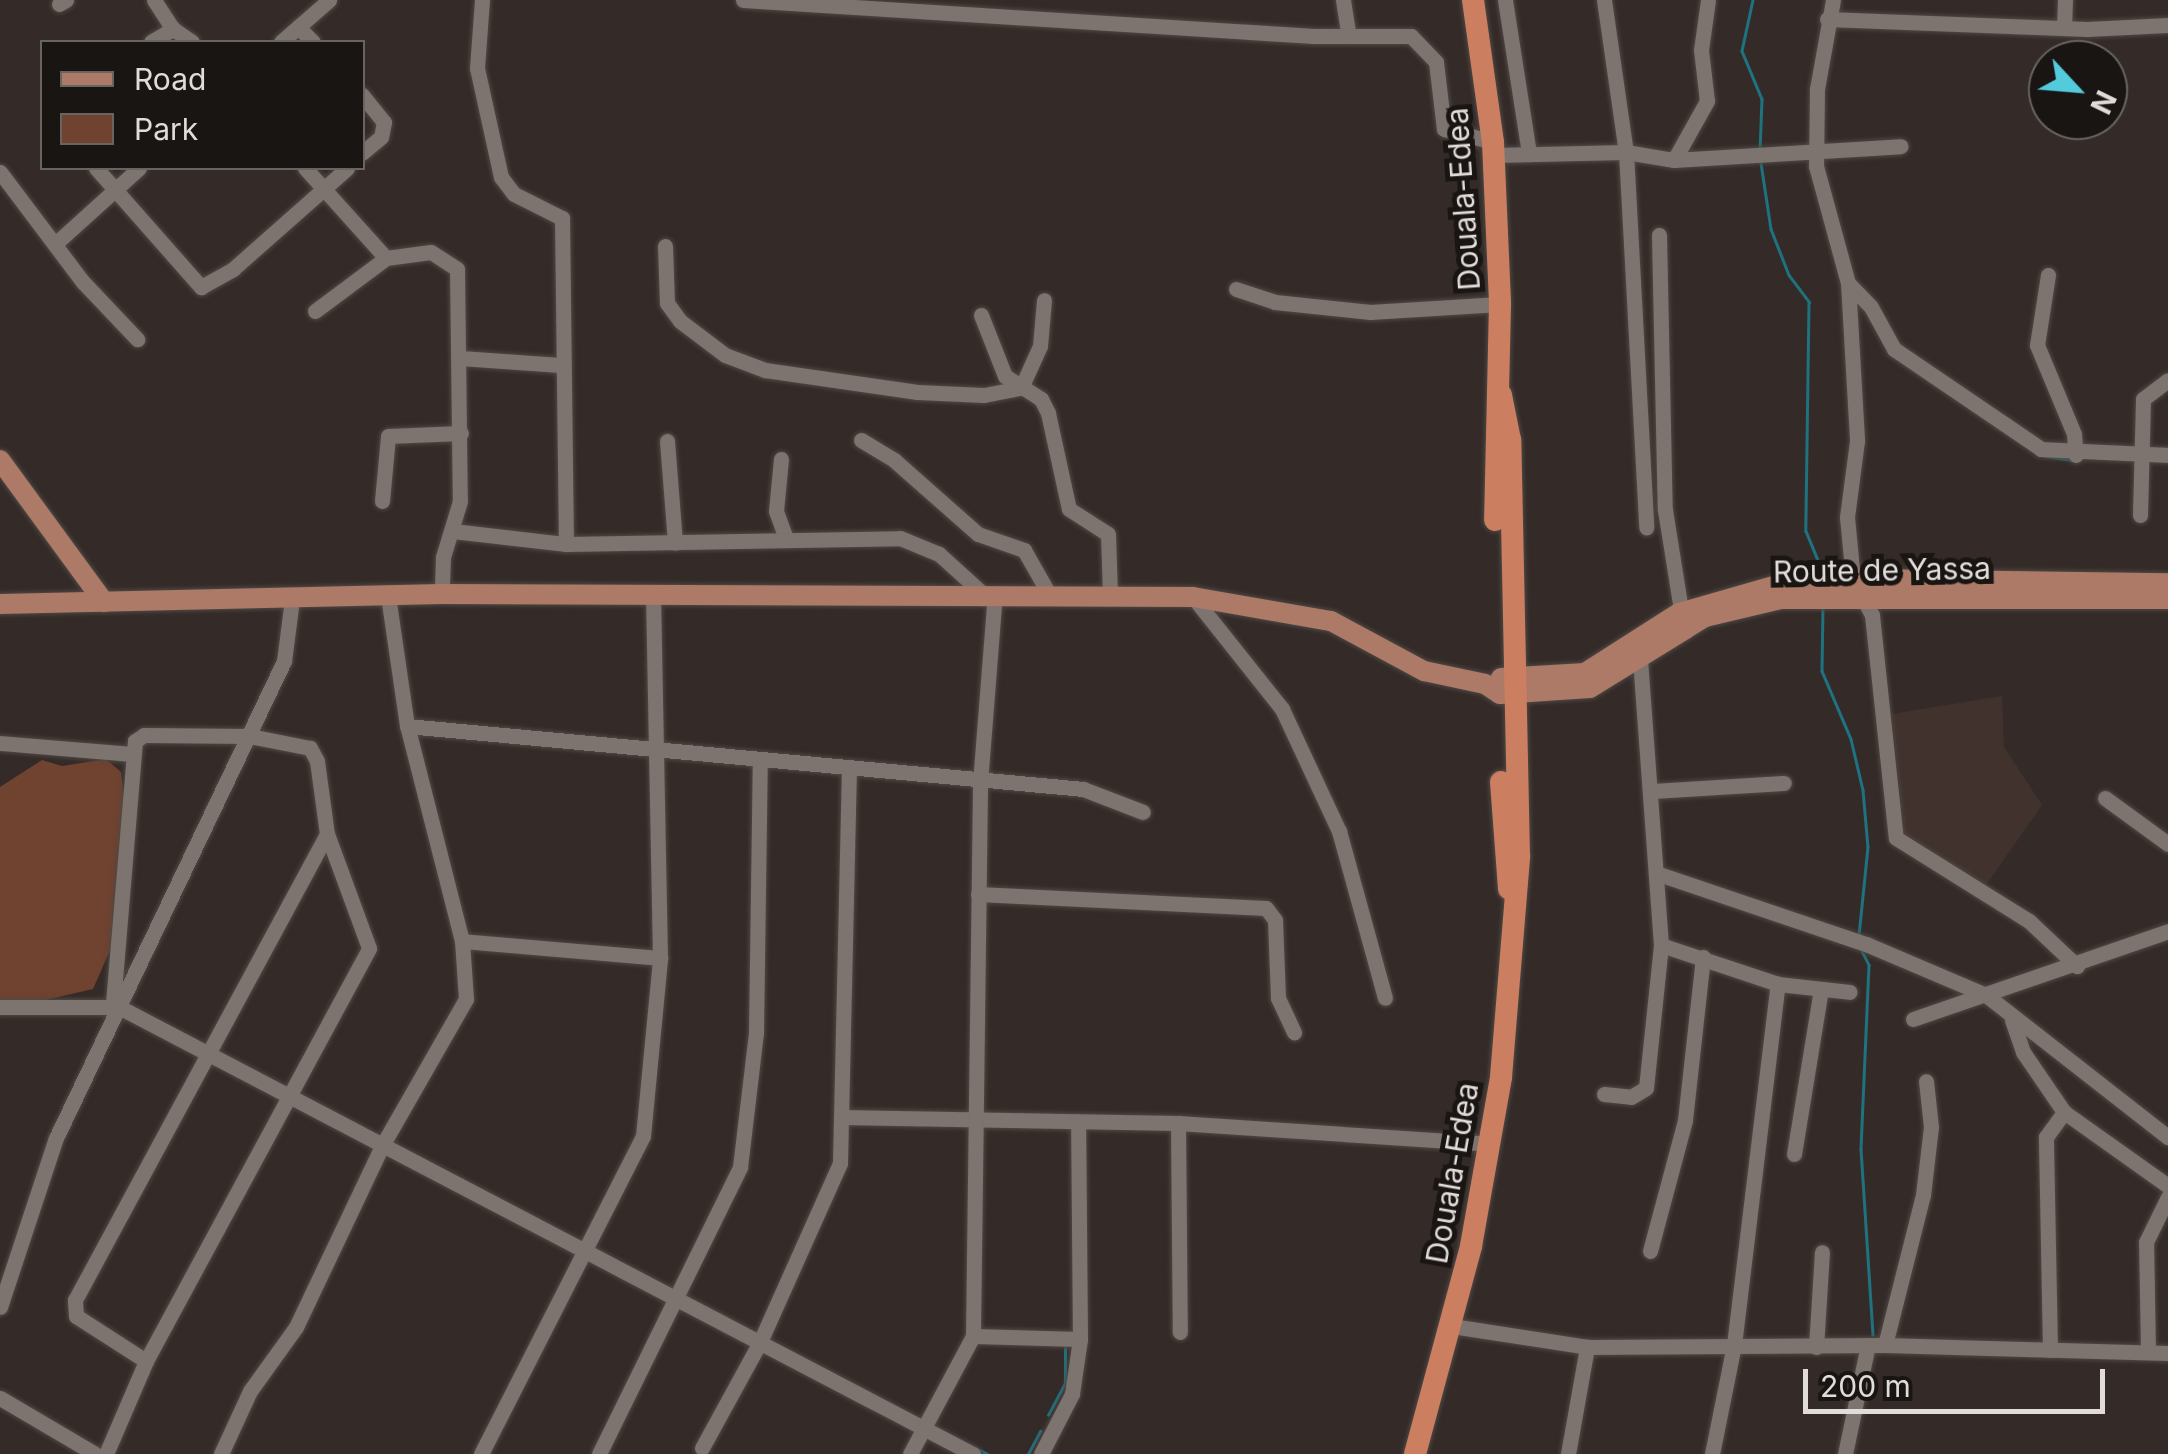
<!DOCTYPE html>
<style>
body{margin:0}
#map{position:relative;width:2168px;height:1454px;overflow:hidden;background:#342b28;font-family:Inter,sans-serif}
div>[style]{position:absolute}
[style*='--x']{left:calc(var(--x)*1px);top:calc(var(--y)*1px);width:calc(var(--w)*1px);rotate:calc(var(--a)*1deg)}
.built>*{inset:0;background:#41322d}
.green>*{inset:0;background:#704230}
.stream>*{height:2.5px;margin:-1.25px;padding:0 1.25px;transform-origin:1.25px;border-radius:1.25px;background:#1f727f}
.roads{filter:drop-shadow(0 0 2px #4f4844) drop-shadow(0 0 2px #4f4844)}
.minor>*{height:15px;margin:-7.5px;padding:0 7.5px;transform-origin:7.5px;border-radius:7.5px;background:#7d736f}
.major>*{height:20px;margin:-10px;padding:0 10px;transform-origin:10px;border-radius:10px;background:#ac7a66}
.highway>*{height:22px;margin:-11px;padding:0 11px;transform-origin:11px;border-radius:11px;background:#cc7f60}
span{translate:-50% -50%;white-space:nowrap;text-align:center;line-height:1.15;-webkit-text-stroke:10px #191513;paint-order:stroke}
.street-label{font-size:30px;color:#e1dbd9}
.legend{position:absolute;left:40px;top:40px;width:325px;height:130px;box-sizing:border-box;background:#191513;border:2px solid #696462;margin:0;padding:12px 18px;list-style:none;font-size:30px;color:#e1dbd9}
.legend li{display:flex;align-items:center;gap:20px;height:50px}
.legend b{width:50px;border:2px solid #696462}
.north{position:absolute;left:2028px;top:40px;width:100px;height:100px;box-sizing:border-box;background:#191513;border:2px solid #696462;border-radius:50%;rotate:116deg;font-size:28px;font-weight:700;line-height:40px;text-align:center;color:#e1dbd9}
.north::after{content:'';display:block;margin:auto;width:35px;height:45px;background:#54cadd;clip-path:polygon(50% 0,100% 100%,50% 72%,0 100%)}
.scale{position:absolute;left:1803px;top:1369px;width:302px;height:45px;box-sizing:border-box;border:5px solid #e1dbd9;border-top:0;padding-left:12px;font-size:30px;line-height:35px;white-space:nowrap;color:#e1dbd9;-webkit-text-stroke:8px #191513;paint-order:stroke}
</style>
<div id="map">
<div class="built">
<i style="clip-path:polygon(2002px 696px,2004px 747px,2042px 805px,1986px 885px,1906px 848px,1892px 714px)"></i>
</div>
<div class="green">
<i style="clip-path:polygon(106px 759px,121px 772px,125px 805px,115px 939px,93px 989px,41px 1001px,0 1001px,0 787px,42px 760px,62px 766px)"></i>
</div>
<div class="stream">
<i style="--x:1753;--y:0;--w:52;--a:102.2"></i>
<i style="--x:1742;--y:51;--w:52;--a:67.4"></i>
<i style="--x:1762;--y:99;--w:52;--a:92.2"></i>
<i style="--x:1761;--y:163;--w:67;--a:81.4"></i>
<i style="--x:1771;--y:229;--w:49;--a:68.6"></i>
<i style="--x:1789;--y:275;--w:34;--a:53"></i>
<i style="--x:1809;--y:302;--w:229;--a:90.8"></i>
<i style="--x:1806;--y:531;--w:42;--a:67.7"></i>
<i style="--x:2046;--y:456;--w:26;--a:9"></i>
<i style="--x:1823;--y:607;--w:64;--a:90.9"></i>
<i style="--x:1822;--y:671;--w:74;--a:66.9"></i>
<i style="--x:1851;--y:739;--w:52;--a:76.8"></i>
<i style="--x:1863;--y:790;--w:57;--a:85"></i>
<i style="--x:1868;--y:847;--w:89;--a:95.8"></i>
<i style="--x:1861;--y:949;--w:18;--a:63"></i>
<i style="--x:1869;--y:965;--w:184;--a:92.5"></i>
<i style="--x:1861;--y:1149;--w:186;--a:86.3"></i>
<i style="--x:1048;--y:1415;--w:36;--a:-62"></i>
<i style="--x:1065;--y:1383;--w:35;--a:-90"></i>
<i style="--x:976;--y:1448;--w:13;--a:27"></i>
<i style="--x:1028;--y:1454;--w:26;--a:-62"></i>
</div>
<div class="roads">
<div class="minor">
<i style="--x:154;--y:0;--w:35;--a:57"></i>
<i style="--x:482;--y:0;--w:68;--a:94.2"></i>
<i style="--x:477;--y:68;--w:112;--a:77.6"></i>
<i style="--x:501;--y:177;--w:21;--a:53"></i>
<i style="--x:514;--y:194;--w:54;--a:26.6"></i>
<i style="--x:562;--y:218;--w:326;--a:89.3"></i>
<i style="--x:743;--y:0;--w:572;--a:3.61"></i>
<i style="--x:1314;--y:36;--w:97;--a:0"></i>
<i style="--x:1411;--y:36;--w:36;--a:46"></i>
<i style="--x:1436;--y:62;--w:67;--a:83.2"></i>
<i style="--x:1444;--y:129;--w:51;--a:14.9"></i>
<i style="--x:1343;--y:0;--w:36;--a:81"></i>
<i style="--x:1505;--y:0;--w:156;--a:81.1"></i>
<i style="--x:1604;--y:0;--w:154;--a:81.8"></i>
<i style="--x:1626;--y:152;--w:376;--a:86.9"></i>
<i style="--x:1833;--y:0;--w:90;--a:100.2"></i>
<i style="--x:1817;--y:89;--w:77;--a:90.7"></i>
<i style="--x:1816;--y:166;--w:121;--a:74.7"></i>
<i style="--x:1848;--y:283;--w:158;--a:86.7"></i>
<i style="--x:1857;--y:441;--w:77;--a:97.5"></i>
<i style="--x:1847;--y:517;--w:62;--a:84.5"></i>
<i style="--x:1853;--y:579;--w:41;--a:62.2"></i>
<i style="--x:1872;--y:615;--w:224;--a:83.9"></i>
<i style="--x:1896;--y:838;--w:157;--a:32"></i>
<i style="--x:2029;--y:921;--w:66;--a:43.2"></i>
<i style="--x:59;--y:4;--w:8;--a:-30"></i>
<i style="--x:1827;--y:19;--w:260;--a:2.2"></i>
<i style="--x:2087;--y:29;--w:81;--a:-2.8"></i>
<i style="--x:298;--y:27;--w:21;--a:45"></i>
<i style="--x:2064;--y:28;--w:28;--a:-88"></i>
<i style="--x:151;--y:42;--w:26;--a:-31"></i>
<i style="--x:173;--y:29;--w:23;--a:34"></i>
<i style="--x:281;--y:42;--w:64;--a:-41.2"></i>
<i style="--x:362;--y:95;--w:35;--a:51"></i>
<i style="--x:384;--y:122;--w:15;--a:101"></i>
<i style="--x:381;--y:137;--w:25;--a:140"></i>
<i style="--x:1494;--y:155;--w:132;--a:-1.3"></i>
<i style="--x:1626;--y:152;--w:49;--a:9.5"></i>
<i style="--x:1674;--y:160;--w:227;--a:-3.5"></i>
<i style="--x:1674;--y:160;--w:68;--a:-60.8"></i>
<i style="--x:1707;--y:101;--w:51;--a:-96.7"></i>
<i style="--x:1701;--y:50;--w:50;--a:-82"></i>
<i style="--x:96;--y:168;--w:159;--a:48.6"></i>
<i style="--x:201;--y:287;--w:37;--a:-29"></i>
<i style="--x:233;--y:269;--w:152;--a:-41.5"></i>
<i style="--x:305;--y:168;--w:121;--a:48"></i>
<i style="--x:0;--y:172;--w:138;--a:53"></i>
<i style="--x:83;--y:282;--w:79;--a:46.5"></i>
<i style="--x:1659;--y:235;--w:275;--a:88.8"></i>
<i style="--x:1665;--y:510;--w:114;--a:80.9"></i>
<i style="--x:55;--y:244;--w:113;--a:-42.1"></i>
<i style="--x:665;--y:246;--w:57;--a:88"></i>
<i style="--x:667;--y:303;--w:22;--a:54"></i>
<i style="--x:680;--y:321;--w:56;--a:37.1"></i>
<i style="--x:725;--y:355;--w:43;--a:20.6"></i>
<i style="--x:765;--y:370;--w:154;--a:8.2"></i>
<i style="--x:917;--y:392;--w:67;--a:2.6"></i>
<i style="--x:984;--y:395;--w:38;--a:-11"></i>
<i style="--x:1021;--y:388;--w:46;--a:-65.7"></i>
<i style="--x:1040;--y:346;--w:46;--a:-85"></i>
<i style="--x:2048;--y:275;--w:71;--a:98.9"></i>
<i style="--x:2037;--y:345;--w:96;--a:67.4"></i>
<i style="--x:2074;--y:434;--w:21;--a:85"></i>
<i style="--x:1848;--y:283;--w:33;--a:46"></i>
<i style="--x:1871;--y:307;--w:48;--a:61.3"></i>
<i style="--x:1894;--y:349;--w:178;--a:34.2"></i>
<i style="--x:2041;--y:449;--w:127;--a:2.7"></i>
<i style="--x:1236;--y:289;--w:41;--a:18.4"></i>
<i style="--x:1275;--y:302;--w:96;--a:6"></i>
<i style="--x:1370;--y:312;--w:130;--a:-3.5"></i>
<i style="--x:315;--y:311;--w:89;--a:-36.7"></i>
<i style="--x:386;--y:258;--w:45;--a:-7.6"></i>
<i style="--x:431;--y:252;--w:31;--a:33"></i>
<i style="--x:457;--y:269;--w:232;--a:89.3"></i>
<i style="--x:460;--y:501;--w:59;--a:106.9"></i>
<i style="--x:443;--y:557;--w:37;--a:92"></i>
<i style="--x:981;--y:315;--w:66;--a:68.5"></i>
<i style="--x:1005;--y:376;--w:43;--a:32.6"></i>
<i style="--x:1041;--y:399;--w:16;--a:63"></i>
<i style="--x:1048;--y:413;--w:98;--a:77.7"></i>
<i style="--x:1069;--y:509;--w:46;--a:32.7"></i>
<i style="--x:1108;--y:534;--w:60;--a:88.1"></i>
<i style="--x:461;--y:358;--w:99;--a:4"></i>
<i style="--x:861;--y:440;--w:39;--a:31"></i>
<i style="--x:894;--y:460;--w:112;--a:41.4"></i>
<i style="--x:978;--y:534;--w:49;--a:19.2"></i>
<i style="--x:1024;--y:550;--w:51;--a:60.4"></i>
<i style="--x:667;--y:441;--w:102;--a:85.5"></i>
<i style="--x:781;--y:459;--w:52;--a:95.5"></i>
<i style="--x:776;--y:511;--w:30;--a:70"></i>
<i style="--x:382;--y:501;--w:65;--a:-84.7"></i>
<i style="--x:388;--y:436;--w:73;--a:-2.4"></i>
<i style="--x:2140;--y:515;--w:116;--a:-88.5"></i>
<i style="--x:2143;--y:399;--w:31;--a:-37"></i>
<i style="--x:453;--y:531;--w:114;--a:6.6"></i>
<i style="--x:566;--y:544;--w:334;--a:-1"></i>
<i style="--x:900;--y:538;--w:42;--a:22.3"></i>
<i style="--x:939;--y:554;--w:58;--a:42.2"></i>
<i style="--x:1193;--y:597;--w:143;--a:51.5"></i>
<i style="--x:1282;--y:709;--w:135;--a:65"></i>
<i style="--x:1339;--y:831;--w:173;--a:74.6"></i>
<i style="--x:407;--y:726;--w:679;--a:5.32"></i>
<i style="--x:1083;--y:789;--w:64;--a:21"></i>
<i style="--x:0;--y:743;--w:131;--a:4.8"></i>
<i style="--x:1652;--y:791;--w:132;--a:-3.5"></i>
<i style="--x:2105;--y:798;--w:78;--a:36.1"></i>
<i style="--x:1656;--y:873;--w:222;--a:18.7"></i>
<i style="--x:1866;--y:944;--w:130;--a:23"></i>
<i style="--x:1986;--y:995;--w:231;--a:38"></i>
<i style="--x:978;--y:894;--w:288;--a:2.8"></i>
<i style="--x:1266;--y:908;--w:15;--a:53"></i>
<i style="--x:1275;--y:920;--w:78;--a:87.8"></i>
<i style="--x:1278;--y:998;--w:38;--a:65"></i>
<i style="--x:462;--y:941;--w:199;--a:4.9"></i>
<i style="--x:1661;--y:945;--w:123;--a:18.4"></i>
<i style="--x:1778;--y:984;--w:72;--a:6.3"></i>
<i style="--x:0;--y:1007;--w:119;--a:0"></i>
<i style="--x:119;--y:1007;--w:964;--a:27.63"></i>
<i style="--x:1913;--y:1019;--w:270;--a:-19"></i>
<i style="--x:2012;--y:1020;--w:34;--a:71"></i>
<i style="--x:2023;--y:1052;--w:73;--a:55.7"></i>
<i style="--x:2064;--y:1112;--w:128;--a:35.4"></i>
<i style="--x:1604;--y:1094;--w:27;--a:6"></i>
<i style="--x:1631;--y:1097;--w:17;--a:-31"></i>
<i style="--x:1646;--y:1088;--w:144;--a:-84"></i>
<i style="--x:1661;--y:945;--w:286;--a:-94.2"></i>
<i style="--x:841;--y:1117;--w:337;--a:1"></i>
<i style="--x:1178;--y:1123;--w:314;--a:3.8"></i>
<i style="--x:1178;--y:1123;--w:209;--a:89.5"></i>
<i style="--x:1794;--y:1154;--w:166;--a:-80.7"></i>
<i style="--x:1650;--y:1251;--w:136;--a:-75"></i>
<i style="--x:1685;--y:1120;--w:164;--a:-83.7"></i>
<i style="--x:0;--y:1307;--w:178;--a:-71.7"></i>
<i style="--x:56;--y:1138;--w:529;--a:-64.45"></i>
<i style="--x:284;--y:661;--w:63;--a:-82.6"></i>
<i style="--x:1452;--y:1326;--w:137;--a:8.8"></i>
<i style="--x:1587;--y:1347;--w:298;--a:-0.4"></i>
<i style="--x:1885;--y:1345;--w:283;--a:1.6"></i>
<i style="--x:973;--y:1336;--w:107;--a:1.6"></i>
<i style="--x:1885;--y:1345;--w:155;--a:-75.8"></i>
<i style="--x:1923;--y:1195;--w:68;--a:-83.3"></i>
<i style="--x:1931;--y:1127;--w:46;--a:-96.2"></i>
<i style="--x:1816;--y:1347;--w:95;--a:-86.4"></i>
<i style="--x:2050;--y:1350;--w:213;--a:-91.1"></i>
<i style="--x:2046;--y:1137;--w:31;--a:-54"></i>
<i style="--x:2148;--y:1352;--w:110;--a:-91"></i>
<i style="--x:2146;--y:1242;--w:50;--a:-63.9"></i>
<i style="--x:146;--y:1361;--w:83;--a:-147.3"></i>
<i style="--x:76;--y:1316;--w:16;--a:-94"></i>
<i style="--x:75;--y:1300;--w:530;--a:-61.6"></i>
<i style="--x:0;--y:1398;--w:110;--a:30.5"></i>
<i style="--x:702;--y:1448;--w:121;--a:-61.3"></i>
<i style="--x:760;--y:1342;--w:196;--a:-65.9"></i>
<i style="--x:840;--y:1163;--w:394;--a:-88.7"></i>
<i style="--x:106;--y:1454;--w:101;--a:-66.7"></i>
<i style="--x:146;--y:1361;--w:469;--a:-61.6"></i>
<i style="--x:369;--y:948;--w:121;--a:-110.2"></i>
<i style="--x:327;--y:834;--w:74;--a:-97.8"></i>
<i style="--x:317;--y:761;--w:15;--a:-118"></i>
<i style="--x:310;--y:748;--w:61;--a:-168.7"></i>
<i style="--x:250;--y:736;--w:106;--a:-179.5"></i>
<i style="--x:144;--y:735;--w:11;--a:146"></i>
<i style="--x:135;--y:741;--w:265;--a:94.8"></i>
<i style="--x:221;--y:1454;--w:69;--a:-65.3"></i>
<i style="--x:250;--y:1391;--w:79;--a:-54.3"></i>
<i style="--x:296;--y:1327;--w:203;--a:-64.6"></i>
<i style="--x:383;--y:1144;--w:167;--a:-60.2"></i>
<i style="--x:466;--y:999;--w:58;--a:-93.9"></i>
<i style="--x:462;--y:941;--w:222;--a:-104.3"></i>
<i style="--x:407;--y:726;--w:131;--a:-98.3"></i>
<i style="--x:481;--y:1454;--w:357;--a:-63"></i>
<i style="--x:643;--y:1136;--w:179;--a:-84.5"></i>
<i style="--x:660;--y:958;--w:362;--a:-91.1"></i>
<i style="--x:599;--y:1454;--w:320;--a:-63.8"></i>
<i style="--x:740;--y:1167;--w:135;--a:-83.2"></i>
<i style="--x:756;--y:1033;--w:273;--a:-89.2"></i>
<i style="--x:910;--y:1454;--w:134;--a:-61.9"></i>
<i style="--x:973;--y:1336;--w:553;--a:-89.27"></i>
<i style="--x:980;--y:783;--w:190;--a:-85.5"></i>
<i style="--x:1041;--y:1454;--w:68;--a:-62.7"></i>
<i style="--x:1072;--y:1394;--w:56;--a:-81.7"></i>
<i style="--x:1080;--y:1339;--w:217;--a:-90.5"></i>
<i style="--x:1568;--y:1454;--w:109;--a:-79.9"></i>
<i style="--x:1712;--y:1454;--w:111;--a:-78.6"></i>
<i style="--x:1734;--y:1345;--w:364;--a:-83.1"></i>
<i style="--x:1845;--y:1454;--w:111;--a:-78.1"></i>
</div>
<div class="major">
<i style="--x:0;--y:460;--w:176;--a:53.8"></i>
<i style="--x:0;--y:604;--w:442;--a:-1.3"></i>
<i style="--x:442;--y:594;--w:751;--a:0.23"></i>
<i style="--x:1193;--y:597;--w:140;--a:9.9"></i>
<i style="--x:1331;--y:621;--w:106;--a:28.3"></i>
<i style="--x:1424;--y:671;--w:62;--a:12"></i>
<i style="--x:1485;--y:684;--w:18;--a:34"></i>
<i style="--x:1500;--y:694;--w:90;--a:-3.8"></i>
<i style="--x:1590;--y:688;--w:135;--a:-31.7"></i>
<i style="--x:1705;--y:617;--w:78;--a:-13.3"></i>
<i style="--x:1781;--y:599;--w:387;--a:0"></i>
<i style="--x:1501;--y:678;--w:84;--a:-3.4"></i>
<i style="--x:1585;--y:673;--w:112;--a:-32.6"></i>
<i style="--x:1679;--y:613;--w:106;--a:-15.9"></i>
<i style="--x:1781;--y:584;--w:85;--a:-3.4"></i>
<i style="--x:1866;--y:579;--w:302;--a:0.8"></i>
</div>
<div class="highway">
<i style="--x:1473;--y:0;--w:143;--a:82"></i>
<i style="--x:1493;--y:142;--w:162;--a:87.5"></i>
<i style="--x:1500;--y:304;--w:216;--a:91.3"></i>
<i style="--x:1501;--y:782;--w:107;--a:85.7"></i>
<i style="--x:1415;--y:1454;--w:215;--a:-74.9"></i>
<i style="--x:1471;--y:1246;--w:172;--a:-79.9"></i>
<i style="--x:1501;--y:1077;--w:222;--a:-85.3"></i>
<i style="--x:1519;--y:856;--w:416;--a:-91.2"></i>
<i style="--x:1510;--y:440;--w:46;--a:-101.3"></i>
</div>
</div>
<div class="street-label">
<span style="left:1463px;top:199px;rotate:-94deg">Douala-Edea</span>
<span style="left:1882px;top:570px;rotate:-1deg">Route de Yassa</span>
<span style="left:1452px;top:1173px;rotate:-80deg">Douala-Edea</span>
</div>
<ul class="legend">
<li><b style="height:12px;background:#ac7a66"></b>Road</li>
<li><b style="height:28px;background:#704230"></b>Park</li>
</ul>
<div class="north">N</div>
<div class="scale">200 m</div>
</div>
